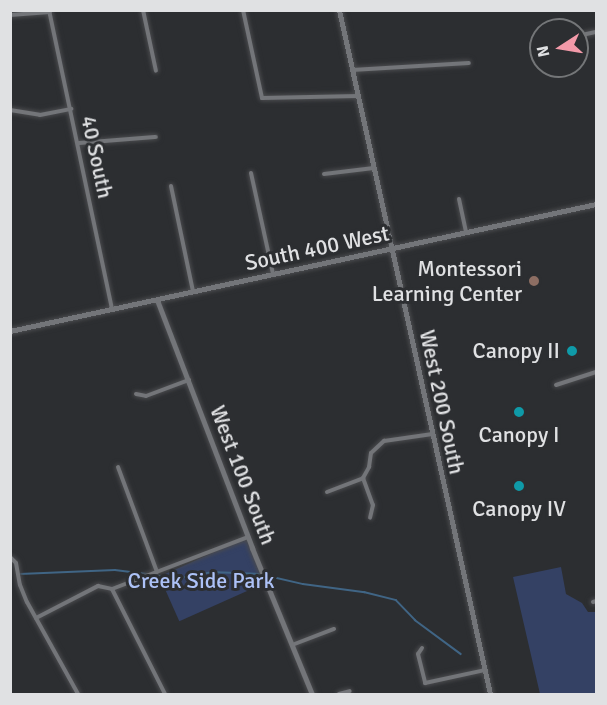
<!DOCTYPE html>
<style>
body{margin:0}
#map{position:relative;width:607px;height:705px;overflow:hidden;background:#2c2e31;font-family:Signika,sans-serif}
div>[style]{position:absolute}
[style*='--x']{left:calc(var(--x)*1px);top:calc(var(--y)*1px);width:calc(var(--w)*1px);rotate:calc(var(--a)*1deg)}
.green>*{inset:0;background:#344164;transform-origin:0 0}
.stream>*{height:1.5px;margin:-0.75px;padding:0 0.75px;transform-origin:0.75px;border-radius:0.75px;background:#406585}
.roads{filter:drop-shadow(0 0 2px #4a4b4e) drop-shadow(0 0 2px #4a4b4e)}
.street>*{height:4px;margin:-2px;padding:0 2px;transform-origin:2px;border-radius:2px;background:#737579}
.secondary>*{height:5px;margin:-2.5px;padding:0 2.5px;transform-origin:2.5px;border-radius:2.5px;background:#737579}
.dots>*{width:16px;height:16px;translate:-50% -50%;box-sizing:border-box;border:3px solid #2c2e31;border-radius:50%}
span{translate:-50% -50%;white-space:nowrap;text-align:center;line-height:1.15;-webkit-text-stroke:6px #2c2e31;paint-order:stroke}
.street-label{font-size:22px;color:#e0e1e3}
.poi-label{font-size:22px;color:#e0e1e3}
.right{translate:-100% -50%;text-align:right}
.park-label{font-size:22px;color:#adc2f7}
.frame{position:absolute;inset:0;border:12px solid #e0e1e3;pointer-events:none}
.north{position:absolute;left:529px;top:18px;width:60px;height:60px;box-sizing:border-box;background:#2c2e31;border:2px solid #747678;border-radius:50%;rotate:258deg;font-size:16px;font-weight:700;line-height:24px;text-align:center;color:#e0e1e3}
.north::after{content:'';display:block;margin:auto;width:21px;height:27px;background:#f39aa9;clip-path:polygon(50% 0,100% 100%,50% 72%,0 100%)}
</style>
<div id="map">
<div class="green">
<i style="left:248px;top:537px;width:49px;height:97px;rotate:66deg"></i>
<i style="clip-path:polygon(561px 567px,566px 594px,582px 603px,588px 612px,596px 612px,596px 694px,540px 694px,513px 577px)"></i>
</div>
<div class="stream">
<i style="--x:20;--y:574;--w:95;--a:-2.4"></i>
<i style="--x:115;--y:570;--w:32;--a:7"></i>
<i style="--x:155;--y:575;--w:18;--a:13"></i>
<i style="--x:173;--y:579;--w:39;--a:-10"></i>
<i style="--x:211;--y:572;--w:49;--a:2.3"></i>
<i style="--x:264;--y:575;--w:40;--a:13"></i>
<i style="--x:303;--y:584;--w:62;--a:7.5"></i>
<i style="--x:364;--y:592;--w:33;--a:14"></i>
<i style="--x:396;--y:600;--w:28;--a:46"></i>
<i style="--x:415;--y:620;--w:57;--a:36.5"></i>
</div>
<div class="roads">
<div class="street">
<i style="--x:49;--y:10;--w:306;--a:78.1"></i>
<i style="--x:143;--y:10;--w:62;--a:78"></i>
<i style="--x:243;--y:10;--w:90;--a:77.8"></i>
<i style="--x:262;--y:98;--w:96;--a:-1.2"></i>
<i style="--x:10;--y:15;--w:40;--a:-4.3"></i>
<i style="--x:577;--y:36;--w:19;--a:-12"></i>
<i style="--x:352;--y:70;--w:117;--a:-3.4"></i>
<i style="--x:10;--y:110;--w:30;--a:9"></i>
<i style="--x:40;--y:115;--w:32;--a:-11"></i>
<i style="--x:78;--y:143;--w:78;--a:-4.4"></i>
<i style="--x:251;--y:173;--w:103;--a:77.7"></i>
<i style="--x:324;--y:174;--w:50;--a:-6.8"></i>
<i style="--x:171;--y:186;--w:107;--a:78.2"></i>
<i style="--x:459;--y:199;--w:34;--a:78"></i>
<i style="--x:556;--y:385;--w:42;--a:-18"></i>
<i style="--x:136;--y:394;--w:10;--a:11"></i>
<i style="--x:146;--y:396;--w:46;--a:-20.4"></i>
<i style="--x:118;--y:467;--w:112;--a:69.6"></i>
<i style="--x:363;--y:478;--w:29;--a:70"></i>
<i style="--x:373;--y:505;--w:13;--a:103"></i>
<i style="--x:327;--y:492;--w:39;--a:-21"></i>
<i style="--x:363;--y:478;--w:13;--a:-61"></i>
<i style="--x:369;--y:467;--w:14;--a:-82"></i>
<i style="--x:371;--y:453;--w:18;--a:-43"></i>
<i style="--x:384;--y:441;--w:49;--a:-8.3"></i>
<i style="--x:11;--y:558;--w:7;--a:45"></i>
<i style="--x:16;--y:563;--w:22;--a:80"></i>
<i style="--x:20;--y:585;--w:18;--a:68"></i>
<i style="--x:27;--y:602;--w:105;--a:61"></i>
<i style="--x:112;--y:589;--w:118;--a:63.2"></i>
<i style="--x:593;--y:602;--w:3;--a:-18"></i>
<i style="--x:36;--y:618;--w:70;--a:-27.3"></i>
<i style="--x:98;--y:586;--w:14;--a:12"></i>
<i style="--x:112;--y:589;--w:146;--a:-20.9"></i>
<i style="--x:292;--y:645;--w:45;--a:-20.9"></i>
<i style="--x:422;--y:648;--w:7;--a:124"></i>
<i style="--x:418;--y:654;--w:30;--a:76"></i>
<i style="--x:425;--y:683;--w:61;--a:-12.2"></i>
<i style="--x:339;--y:694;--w:11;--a:-15"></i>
</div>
<div class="secondary">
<i style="--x:339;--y:10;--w:700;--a:77.55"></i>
<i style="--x:157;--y:300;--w:266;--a:69"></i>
<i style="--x:252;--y:548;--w:158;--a:67.7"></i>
<i style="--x:10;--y:331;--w:600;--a:-12.23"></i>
</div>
</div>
<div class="dots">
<i style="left:534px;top:281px;background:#8d6e63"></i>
<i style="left:572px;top:351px;background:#0f9aa8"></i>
<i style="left:519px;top:412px;background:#0f9aa8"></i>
<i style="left:519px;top:486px;background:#0f9aa8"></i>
</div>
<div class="street-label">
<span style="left:97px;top:157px;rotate:78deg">40 South</span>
<span style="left:317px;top:248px;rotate:-12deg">South 400 West</span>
<span style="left:442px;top:402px;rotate:78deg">West 200 South</span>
<span style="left:243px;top:475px;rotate:69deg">West 100 South</span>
</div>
<div class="poi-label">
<span class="right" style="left:522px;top:281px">Montessori<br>Learning Center</span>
<span class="right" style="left:560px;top:351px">Canopy II</span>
<span style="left:519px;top:435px">Canopy I</span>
<span style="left:519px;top:509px">Canopy IV</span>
</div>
<div class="park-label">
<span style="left:201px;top:581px">Creek Side Park</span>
</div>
<div class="frame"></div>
<div class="north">N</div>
</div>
